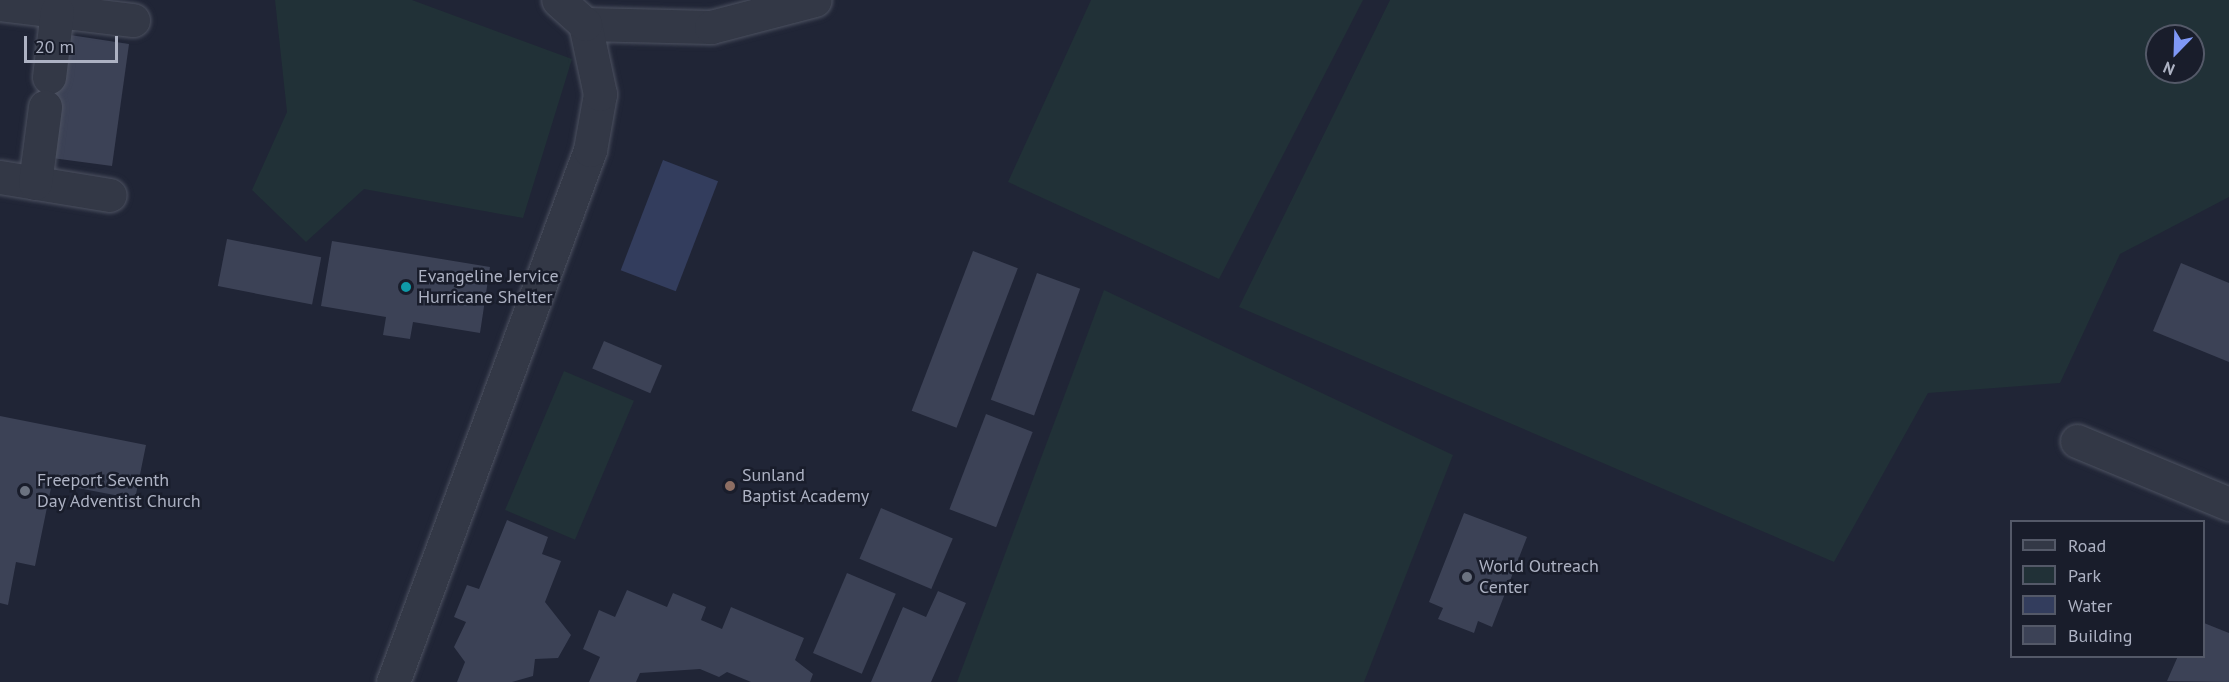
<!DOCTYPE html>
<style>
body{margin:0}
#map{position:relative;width:2229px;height:682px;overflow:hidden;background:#202536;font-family:"PT Sans",sans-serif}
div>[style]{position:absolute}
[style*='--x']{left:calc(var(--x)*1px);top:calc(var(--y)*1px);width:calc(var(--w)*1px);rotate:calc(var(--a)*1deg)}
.green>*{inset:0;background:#213137;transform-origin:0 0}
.water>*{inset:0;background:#333d5d;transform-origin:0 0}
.building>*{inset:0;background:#3c4256;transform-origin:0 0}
.roads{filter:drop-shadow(0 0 2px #4d5261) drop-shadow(0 0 2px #4d5261)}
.minor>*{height:33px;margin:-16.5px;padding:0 16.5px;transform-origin:16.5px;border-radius:16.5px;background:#333846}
.dots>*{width:16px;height:16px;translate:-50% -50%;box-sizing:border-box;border:3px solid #191d2b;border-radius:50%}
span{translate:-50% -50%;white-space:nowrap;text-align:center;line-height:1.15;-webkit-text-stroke:5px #191d2b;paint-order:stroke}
.poi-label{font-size:18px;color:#adb2c3}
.left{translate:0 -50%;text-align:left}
.legend{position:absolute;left:2010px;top:520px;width:195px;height:138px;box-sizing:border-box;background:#191d2b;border:2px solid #545968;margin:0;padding:8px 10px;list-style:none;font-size:18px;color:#adb2c3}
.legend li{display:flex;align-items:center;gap:12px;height:30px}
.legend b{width:30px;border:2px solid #545968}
.north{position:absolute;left:2145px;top:24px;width:60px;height:60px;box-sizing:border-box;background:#191d2b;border:2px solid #545968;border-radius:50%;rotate:203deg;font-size:16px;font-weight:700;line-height:24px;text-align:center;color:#adb2c3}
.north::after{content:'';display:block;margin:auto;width:21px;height:27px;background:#7f98f6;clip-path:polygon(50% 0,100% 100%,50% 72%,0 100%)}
.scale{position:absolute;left:24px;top:36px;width:94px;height:27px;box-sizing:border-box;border:3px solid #adb2c3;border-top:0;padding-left:8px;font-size:18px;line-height:21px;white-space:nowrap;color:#adb2c3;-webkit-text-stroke:4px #191d2b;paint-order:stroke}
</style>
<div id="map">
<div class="green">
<i style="clip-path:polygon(275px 0,412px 0,572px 59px,523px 218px,364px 189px,306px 242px,252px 190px,287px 112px)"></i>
<i style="clip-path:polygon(1091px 0,1363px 0,1219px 279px,1008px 182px)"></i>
<i style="clip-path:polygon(evenodd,1390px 0,2229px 0,2229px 197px,2120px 254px,2060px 383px,1928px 393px,1834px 562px,1239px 307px,1390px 0,2157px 36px,2193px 36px,2193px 72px,2157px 72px,2157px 36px)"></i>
<i style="clip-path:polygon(1104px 290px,1453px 455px,1364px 682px,957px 682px)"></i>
<i style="left:564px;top:371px;width:76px;height:151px;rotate:23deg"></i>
</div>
<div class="water">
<i style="left:663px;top:160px;width:59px;height:118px;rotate:21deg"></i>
</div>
<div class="building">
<i style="clip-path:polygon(70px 35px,129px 44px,112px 166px,52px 158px,36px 105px,40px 76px)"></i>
<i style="left:227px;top:239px;width:96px;height:48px;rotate:11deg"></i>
<i style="clip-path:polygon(332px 241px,490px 267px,480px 333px,413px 322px,410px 339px,383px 335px,386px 317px,321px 306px)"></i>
<i style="left:973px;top:251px;width:48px;height:171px;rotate:21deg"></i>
<i style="clip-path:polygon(2181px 263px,2229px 283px,2229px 362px,2153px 331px)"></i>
<i style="left:1037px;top:273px;width:46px;height:135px;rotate:20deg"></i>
<i style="left:604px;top:341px;width:63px;height:30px;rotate:23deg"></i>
<i style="left:986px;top:414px;width:50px;height:102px;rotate:21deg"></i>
<i style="clip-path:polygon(0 416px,146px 445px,135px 499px,52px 483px,35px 566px,16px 562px,8px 605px,0 603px)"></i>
<i style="left:881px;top:508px;width:78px;height:55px;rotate:23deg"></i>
<i style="clip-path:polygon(1464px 513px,1527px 537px,1492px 627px,1478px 621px,1474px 633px,1438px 619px,1443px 608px,1429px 602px)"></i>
<i style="clip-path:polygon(507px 520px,548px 537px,542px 554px,561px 561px,545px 602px,571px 635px,558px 658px,535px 659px,533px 676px,512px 682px,457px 682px,465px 662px,454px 647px,466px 622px,454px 617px,467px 585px,479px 589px)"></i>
<i style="left:847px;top:573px;width:53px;height:87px;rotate:23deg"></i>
<i style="clip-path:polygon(627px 590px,667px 607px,673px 593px,706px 607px,701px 620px,722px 629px,731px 607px,804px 638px,795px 660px,813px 674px,810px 682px,751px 682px,727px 672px,719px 677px,700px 669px,640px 673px,636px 682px,589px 682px,600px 657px,583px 649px,599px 610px,615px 617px)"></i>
<i style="clip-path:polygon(938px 591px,966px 603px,931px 682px,871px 682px,903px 607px,926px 617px)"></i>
<i style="clip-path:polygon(2204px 623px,2229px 633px,2229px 682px,2167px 681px,2178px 656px,2204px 656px)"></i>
</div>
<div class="roads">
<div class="minor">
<i style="--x:0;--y:4;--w:134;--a:6.9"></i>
<i style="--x:585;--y:24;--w:126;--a:1.4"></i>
<i style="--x:711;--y:27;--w:107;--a:-14.6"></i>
<i style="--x:49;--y:77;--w:66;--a:-83.1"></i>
<i style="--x:0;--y:177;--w:111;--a:9.3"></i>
<i style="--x:35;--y:183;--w:77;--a:-82.5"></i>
<i style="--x:2077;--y:441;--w:165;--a:22.5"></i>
<i style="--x:393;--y:682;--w:567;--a:-69.68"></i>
<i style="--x:590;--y:150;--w:57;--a:-79.9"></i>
<i style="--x:600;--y:94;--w:72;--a:-102.1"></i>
<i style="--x:585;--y:24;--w:36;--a:-138"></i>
</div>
</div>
<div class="dots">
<i style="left:406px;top:287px;background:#0f9aa8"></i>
<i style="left:730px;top:486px;background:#8d6e63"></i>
<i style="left:25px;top:491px;background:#6b7280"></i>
<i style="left:1467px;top:577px;background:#6b7280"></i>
</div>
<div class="poi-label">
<span class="left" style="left:418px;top:287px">Evangeline Jervice<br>Hurricane Shelter</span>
<span class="left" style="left:742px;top:486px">Sunland<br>Baptist Academy</span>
<span class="left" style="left:37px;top:491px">Freeport Seventh<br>Day Adventist Church</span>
<span class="left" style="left:1479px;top:577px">World Outreach<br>Center</span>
</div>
<ul class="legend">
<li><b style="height:8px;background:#333846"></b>Road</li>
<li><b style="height:16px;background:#213137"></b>Park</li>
<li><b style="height:16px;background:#333d5d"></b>Water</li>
<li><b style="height:16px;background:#3c4256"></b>Building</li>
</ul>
<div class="north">N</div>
<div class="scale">20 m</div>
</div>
